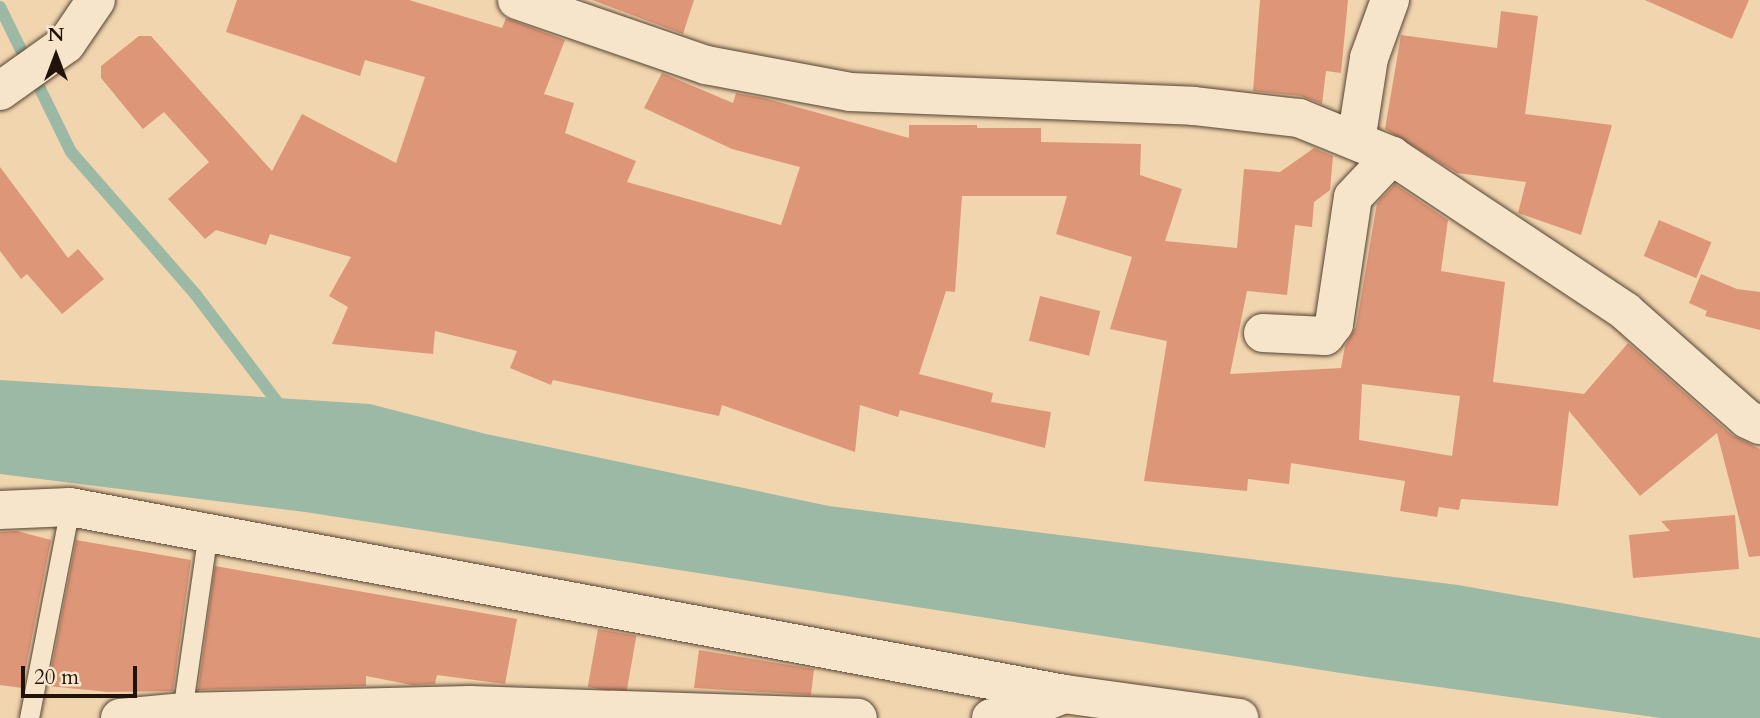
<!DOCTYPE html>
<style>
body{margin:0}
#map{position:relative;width:1760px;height:718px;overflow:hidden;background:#f1d5af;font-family:Cardo,serif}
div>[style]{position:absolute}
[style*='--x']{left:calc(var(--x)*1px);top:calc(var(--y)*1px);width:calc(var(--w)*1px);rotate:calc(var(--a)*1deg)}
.water>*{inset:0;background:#9cb9a5}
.stream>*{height:12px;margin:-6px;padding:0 6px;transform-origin:6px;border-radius:6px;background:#9cb9a5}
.building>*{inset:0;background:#de9678;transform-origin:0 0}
.roads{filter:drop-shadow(0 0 2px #554432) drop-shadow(0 0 2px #554432)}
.lane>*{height:19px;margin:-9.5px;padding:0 9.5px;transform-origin:9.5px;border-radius:9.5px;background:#f6e4cb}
.street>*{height:38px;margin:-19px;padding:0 19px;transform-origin:19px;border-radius:19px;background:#f6e4cb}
.secondary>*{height:38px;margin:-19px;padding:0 19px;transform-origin:19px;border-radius:19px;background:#f6e4cb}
span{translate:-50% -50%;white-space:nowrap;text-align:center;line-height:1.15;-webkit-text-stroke:6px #f6e4cb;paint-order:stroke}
.north{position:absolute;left:21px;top:21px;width:70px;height:70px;-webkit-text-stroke:5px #f6e4cb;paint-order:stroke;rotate:0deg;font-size:19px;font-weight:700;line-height:28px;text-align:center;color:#211309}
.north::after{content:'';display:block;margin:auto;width:24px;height:32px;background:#211309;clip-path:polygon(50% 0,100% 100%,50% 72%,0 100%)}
.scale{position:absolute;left:21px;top:666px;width:116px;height:32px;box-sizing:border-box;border:4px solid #211309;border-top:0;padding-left:9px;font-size:21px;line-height:24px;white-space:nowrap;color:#211309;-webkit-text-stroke:5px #f6e4cb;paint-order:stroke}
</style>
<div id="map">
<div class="water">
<i style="clip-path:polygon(0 380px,370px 404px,486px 434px,829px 506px,1458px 585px,1760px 638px,1760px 718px,1661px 718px,1360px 676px,305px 512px,0 474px)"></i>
</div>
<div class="stream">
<i style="--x:0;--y:7;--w:161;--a:63.9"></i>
<i style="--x:71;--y:152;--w:190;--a:48.8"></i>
<i style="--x:196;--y:295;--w:146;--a:52.8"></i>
</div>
<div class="building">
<i style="clip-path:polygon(evenodd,237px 0,409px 0,502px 28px,506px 18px,565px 40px,544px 94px,574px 103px,565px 133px,636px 161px,627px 182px,781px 225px,800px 167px,732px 149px,644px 108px,662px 73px,733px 103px,736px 93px,764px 98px,909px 138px,909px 125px,977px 125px,977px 128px,1041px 128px,1041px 142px,1141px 144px,1140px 175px,1182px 189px,1165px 241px,1237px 248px,1244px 169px,1280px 172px,1314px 148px,1333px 156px,1330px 190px,1314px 202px,1312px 227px,1295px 225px,1287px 295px,1247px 291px,1230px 374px,1341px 368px,1345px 346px,1356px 327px,1377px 203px,1395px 184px,1448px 220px,1441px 271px,1505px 282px,1493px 382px,1584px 394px,1628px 343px,1732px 435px,1760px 449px,1760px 556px,1749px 557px,1717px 433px,1640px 496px,1569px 411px,1558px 506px,1461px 499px,1459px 510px,1439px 507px,1437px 517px,1400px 511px,1405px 481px,1291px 463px,1289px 484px,1248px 479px,1247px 491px,1144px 481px,1167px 341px,1110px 329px,1132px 257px,1056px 234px,1067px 196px,962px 196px,955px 292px,946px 291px,919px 374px,993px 393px,991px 402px,1051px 412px,1045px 448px,900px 410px,898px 417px,860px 405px,855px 452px,722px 405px,719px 416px,553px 380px,551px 385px,510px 368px,517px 351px,435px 331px,433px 354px,332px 344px,348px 307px,329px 296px,351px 257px,270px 234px,266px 245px,216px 230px,205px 239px,168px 199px,209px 162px,164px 112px,143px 129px,101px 78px,101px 66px,139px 36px,151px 36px,272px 171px,302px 114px,396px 163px,425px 77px,365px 60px,360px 76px,226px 32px,237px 0,1362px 384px,1460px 396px,1452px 456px,1359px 440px,1362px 384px)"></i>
<i style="clip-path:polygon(592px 0,694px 0,683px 34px)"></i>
<i style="clip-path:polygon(1260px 0,1348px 0,1341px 73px,1326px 71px,1322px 104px,1301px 96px,1253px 91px)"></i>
<i style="clip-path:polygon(1645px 0,1749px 0,1732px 39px)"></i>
<i style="clip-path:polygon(1501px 11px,1538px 16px,1525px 114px,1612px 125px,1581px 235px,1518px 213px,1526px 182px,1457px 173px,1385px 129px,1401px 35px,1497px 48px)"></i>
<i style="clip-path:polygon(0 167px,68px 258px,78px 249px,104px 279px,62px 314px,27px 274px,21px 279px,0 251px)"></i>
<i style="left:1659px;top:220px;width:57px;height:39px;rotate:23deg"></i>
<i style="clip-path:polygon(1701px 274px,1737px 289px,1760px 292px,1760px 330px,1705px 316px,1707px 311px,1689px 303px)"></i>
<i style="left:1040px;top:296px;width:62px;height:46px;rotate:14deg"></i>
<i style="clip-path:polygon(1735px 515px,1739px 569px,1633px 578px,1629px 535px,1670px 531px,1661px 521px)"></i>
<i style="clip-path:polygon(17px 531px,51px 540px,22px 688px,0 685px,0 532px)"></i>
<i style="clip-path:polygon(76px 540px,191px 560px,173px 691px,108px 692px,48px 686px)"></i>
<i style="clip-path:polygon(215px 566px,517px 619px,505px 684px,437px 675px,435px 684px,412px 685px,366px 676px,366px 686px,198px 690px)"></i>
<i style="left:598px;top:629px;width:39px;height:59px;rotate:10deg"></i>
<i style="clip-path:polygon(699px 650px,814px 669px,811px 695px,694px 688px)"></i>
</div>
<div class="roads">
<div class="lane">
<i style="--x:182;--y:712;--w:183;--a:-81.8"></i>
<i style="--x:29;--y:718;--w:215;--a:-79"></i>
</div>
<div class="street">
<i style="--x:517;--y:0;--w:200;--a:19"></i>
<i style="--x:706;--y:65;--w:147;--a:10.6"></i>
<i style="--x:850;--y:92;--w:343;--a:2.3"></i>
<i style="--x:1193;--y:106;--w:107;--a:6.5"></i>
<i style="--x:1299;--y:118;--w:100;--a:22.2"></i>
<i style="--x:1392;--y:156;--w:280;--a:33.6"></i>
<i style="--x:1625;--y:311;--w:163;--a:41.5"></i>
<i style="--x:1747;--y:419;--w:14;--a:25"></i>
<i style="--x:0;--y:91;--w:81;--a:-35.5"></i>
<i style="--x:66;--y:44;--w:53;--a:-55.7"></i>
<i style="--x:1356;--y:141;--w:84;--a:-81.1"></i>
<i style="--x:1369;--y:58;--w:62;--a:-70.1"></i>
<i style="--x:1263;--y:333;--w:62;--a:2.8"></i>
<i style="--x:1325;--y:336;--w:15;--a:-53"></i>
<i style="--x:1334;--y:324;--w:128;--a:-81.5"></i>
<i style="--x:1353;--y:197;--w:57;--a:-46.4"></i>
<i style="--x:120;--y:718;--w:62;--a:-5.5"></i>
<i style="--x:182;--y:712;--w:288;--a:-1.4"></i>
<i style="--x:470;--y:705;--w:388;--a:1.9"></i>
<i style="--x:991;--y:718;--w:21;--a:-8"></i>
<i style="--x:1012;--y:715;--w:56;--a:-22"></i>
</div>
<div class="secondary">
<i style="--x:0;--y:510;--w:70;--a:-2.5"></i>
<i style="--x:70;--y:507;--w:1011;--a:10.65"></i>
<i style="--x:1064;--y:694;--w:177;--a:7.8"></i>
</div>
</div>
<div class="north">N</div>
<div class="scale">20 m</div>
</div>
